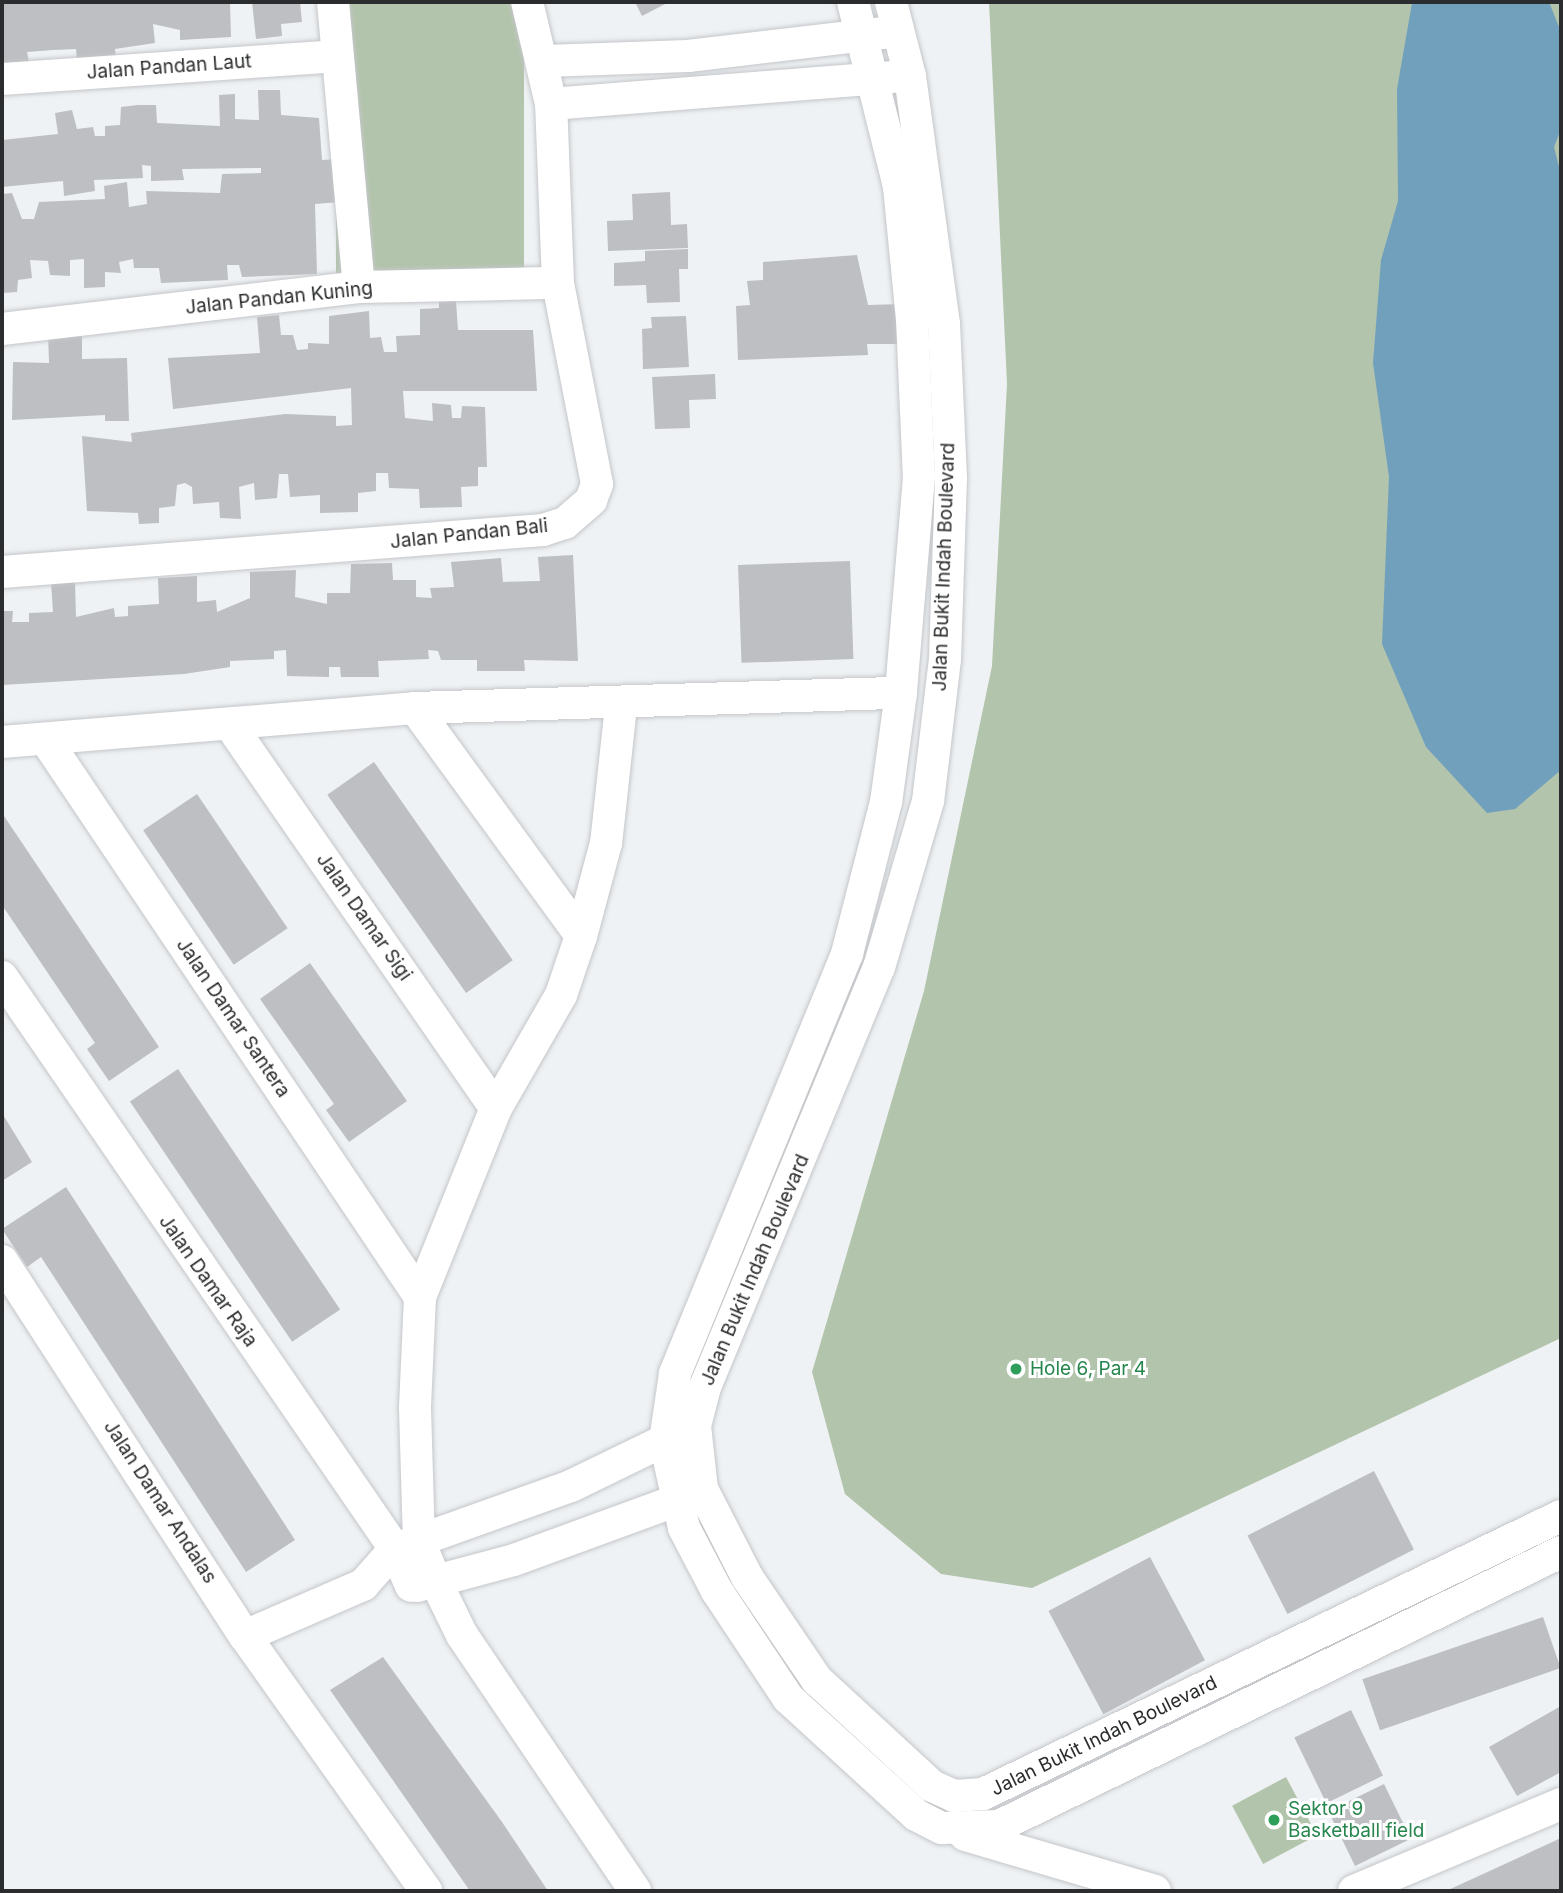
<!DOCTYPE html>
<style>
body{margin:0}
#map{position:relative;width:1563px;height:1893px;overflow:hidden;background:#eff2f4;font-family:Inter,sans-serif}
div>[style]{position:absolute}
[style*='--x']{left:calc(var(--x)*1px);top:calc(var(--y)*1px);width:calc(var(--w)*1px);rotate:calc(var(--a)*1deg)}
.green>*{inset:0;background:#b2c4ab;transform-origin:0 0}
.water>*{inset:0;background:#71a0bd}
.building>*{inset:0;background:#bdbfc2;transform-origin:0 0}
.roads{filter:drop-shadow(0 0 2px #c4c6c9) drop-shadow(0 0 2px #c4c6c9)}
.minor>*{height:32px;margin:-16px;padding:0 16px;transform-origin:16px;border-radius:16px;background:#fff}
.dots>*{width:19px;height:19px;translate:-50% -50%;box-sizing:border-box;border:4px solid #fff;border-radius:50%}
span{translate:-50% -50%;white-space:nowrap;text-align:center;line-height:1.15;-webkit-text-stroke:6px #fff;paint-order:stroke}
.street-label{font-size:19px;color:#2b2c2d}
.leisure-label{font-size:19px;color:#27864d}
.left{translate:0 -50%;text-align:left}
.frame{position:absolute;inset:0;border:4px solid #2b2c2d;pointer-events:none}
</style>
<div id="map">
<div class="green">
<i style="left:336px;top:2px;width:188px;height:287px"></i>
<i style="clip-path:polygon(989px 2px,1561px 2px,1561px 1338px,1032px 1588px,941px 1574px,845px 1494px,812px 1372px,924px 991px,992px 666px,1007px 384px)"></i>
<i style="left:1286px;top:1777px;width:66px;height:61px;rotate:62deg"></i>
</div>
<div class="water">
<i style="clip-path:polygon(1549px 2px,1561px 32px,1561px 129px,1554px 147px,1561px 175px,1561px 770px,1515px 809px,1487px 813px,1426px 747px,1382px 644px,1389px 477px,1373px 363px,1381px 260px,1398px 201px,1397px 89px,1412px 3px)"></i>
</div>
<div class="building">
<i style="clip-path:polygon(2px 2px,230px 2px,231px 37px,180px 40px,180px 30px,153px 24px,155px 43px,115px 49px,116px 60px,77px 61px,76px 49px,53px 50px,27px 52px,29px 62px,2px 65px)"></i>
<i style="clip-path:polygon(252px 2px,300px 2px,302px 22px,281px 24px,282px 36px,256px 39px)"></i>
<i style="clip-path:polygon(635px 2px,669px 2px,642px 16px)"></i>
<i style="clip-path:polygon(258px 90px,280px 90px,281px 115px,319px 118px,322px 160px,337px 159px,340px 202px,315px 204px,317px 274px,242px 277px,239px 265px,227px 265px,228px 280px,161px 283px,159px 268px,134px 268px,133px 259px,119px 262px,121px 273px,105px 272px,105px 287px,84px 288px,84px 259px,70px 260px,70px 276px,50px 275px,48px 261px,30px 260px,32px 278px,18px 280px,17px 292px,2px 293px,2px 194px,12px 193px,22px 219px,34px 219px,39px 202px,105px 199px,104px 186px,127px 182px,129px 207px,147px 204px,146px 191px,220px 193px,222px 174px,261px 173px,261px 168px,182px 169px,184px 180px,151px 181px,151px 166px,142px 165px,143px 178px,94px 180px,95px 191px,64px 196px,63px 181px,2px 187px,2px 140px,58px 134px,55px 113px,72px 110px,77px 129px,93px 127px,95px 136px,105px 136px,105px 126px,120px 125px,121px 107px,138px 105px,156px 105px,157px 123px,220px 126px,219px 95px,235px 94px,235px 119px,259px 120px)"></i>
<i style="clip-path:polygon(670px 192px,671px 225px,687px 224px,688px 248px,608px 251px,607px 221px,633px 220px,632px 194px)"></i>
<i style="clip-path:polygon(688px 249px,688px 269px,679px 269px,680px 302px,647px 303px,646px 285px,614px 286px,614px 263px,645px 261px,645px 251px)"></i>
<i style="clip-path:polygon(857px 255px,868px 305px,901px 304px,902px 344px,867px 344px,868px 355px,738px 360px,736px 306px,750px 305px,747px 281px,763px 280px,763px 262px)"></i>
<i style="clip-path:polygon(439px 300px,456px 301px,458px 330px,533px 330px,537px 391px,403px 391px,405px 418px,433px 421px,432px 403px,451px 405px,452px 418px,461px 418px,462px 406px,485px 407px,487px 467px,478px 467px,478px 486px,461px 487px,462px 507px,420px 508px,419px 489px,389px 488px,388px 473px,376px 473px,376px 491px,358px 493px,358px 512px,320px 513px,320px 495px,290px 497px,288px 474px,279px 474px,277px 498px,255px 500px,254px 483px,239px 487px,241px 519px,220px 518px,219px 502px,193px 504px,192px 487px,185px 483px,177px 485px,175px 506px,159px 508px,159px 523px,139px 524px,138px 513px,87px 511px,82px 436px,132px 442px,131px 433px,285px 414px,336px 416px,336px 426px,352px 425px,351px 388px,173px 409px,168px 358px,260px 353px,257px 317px,279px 315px,281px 335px,293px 335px,297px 350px,308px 349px,308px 343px,329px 344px,329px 316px,369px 311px,370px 338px,381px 337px,384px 352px,397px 352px,396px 336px,420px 335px,420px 309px,439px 308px)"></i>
<i style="clip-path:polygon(686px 316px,689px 367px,643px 369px,642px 329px,652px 328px,651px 317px)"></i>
<i style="clip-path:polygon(82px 331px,82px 359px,127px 358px,129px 421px,105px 421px,105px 415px,12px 420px,13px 362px,49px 363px,48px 334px)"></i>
<i style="clip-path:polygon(715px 374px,716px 399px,689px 400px,690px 428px,655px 429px,652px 377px)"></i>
<i style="clip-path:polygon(573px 555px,578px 661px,524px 660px,525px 671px,477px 671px,477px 660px,441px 660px,438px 651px,428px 650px,429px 659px,378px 661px,379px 677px,341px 677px,340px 667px,329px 667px,329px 677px,287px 676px,286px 650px,274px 651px,274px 659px,230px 661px,230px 667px,184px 674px,2px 685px,2px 611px,13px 611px,12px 622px,29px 622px,29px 613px,53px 612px,51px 582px,75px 581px,76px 617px,114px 608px,115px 617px,128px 616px,128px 606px,159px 604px,158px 578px,197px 576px,197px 602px,216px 600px,217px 612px,250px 598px,250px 572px,296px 570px,295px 597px,327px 604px,327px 593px,350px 593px,351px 564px,392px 563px,393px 580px,416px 580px,416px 597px,432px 598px,430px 588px,454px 587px,451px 562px,501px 558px,503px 582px,540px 581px,538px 557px)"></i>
<i style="left:850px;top:561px;width:98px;height:112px;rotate:88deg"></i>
<i style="left:374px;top:762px;width:242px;height:57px;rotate:55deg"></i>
<i style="left:197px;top:794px;width:162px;height:65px;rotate:56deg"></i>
<i style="clip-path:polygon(2px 813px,159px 1047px,109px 1081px,87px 1049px,95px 1043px,2px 905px)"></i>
<i style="clip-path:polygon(310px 963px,407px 1101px,349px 1142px,326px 1110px,334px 1104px,260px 999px)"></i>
<i style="left:178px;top:1069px;width:290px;height:58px;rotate:56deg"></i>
<i style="clip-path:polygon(2px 1113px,32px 1162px,2px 1181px)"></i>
<i style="clip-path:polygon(66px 1187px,295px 1540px,246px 1572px,41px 1257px,27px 1267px,2px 1229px)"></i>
<i style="left:1374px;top:1471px;width:88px;height:142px;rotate:63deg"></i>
<i style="left:1150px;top:1557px;width:117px;height:115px;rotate:62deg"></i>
<i style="left:1543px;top:1617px;width:54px;height:191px;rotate:71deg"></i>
<i style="clip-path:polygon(383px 1657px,502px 1822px,548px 1891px,470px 1891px,330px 1690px)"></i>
<i style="clip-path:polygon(1561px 1706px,1561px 1772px,1517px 1796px,1489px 1747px)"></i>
<i style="left:1351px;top:1710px;width:73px;height:63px;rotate:64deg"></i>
<i style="left:1384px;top:1784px;width:61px;height:62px;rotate:64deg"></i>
<i style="clip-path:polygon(1561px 1838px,1561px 1891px,1446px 1891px)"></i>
</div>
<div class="roads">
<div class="minor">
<i style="--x:333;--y:2;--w:286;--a:84.8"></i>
<i style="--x:853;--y:2;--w:191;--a:76"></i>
<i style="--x:899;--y:187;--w:133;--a:84.4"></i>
<i style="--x:912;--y:319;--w:158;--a:87.5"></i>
<i style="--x:919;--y:477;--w:217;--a:94.8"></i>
<i style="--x:901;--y:693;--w:110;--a:97.8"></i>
<i style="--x:886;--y:802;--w:157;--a:104.4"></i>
<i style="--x:847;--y:954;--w:454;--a:112.3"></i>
<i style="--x:675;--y:1374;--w:68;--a:98.5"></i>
<i style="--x:665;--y:1441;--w:89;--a:77.7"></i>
<i style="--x:684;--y:1528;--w:71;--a:62.4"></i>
<i style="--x:717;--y:1591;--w:128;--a:56.4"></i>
<i style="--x:788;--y:1698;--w:173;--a:42.4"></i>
<i style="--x:916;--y:1815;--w:29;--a:27"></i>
<i style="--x:942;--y:1828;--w:57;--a:-2"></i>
<i style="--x:999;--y:1826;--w:625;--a:-25.99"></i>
<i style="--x:891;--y:2;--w:76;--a:75.6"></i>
<i style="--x:910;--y:76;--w:250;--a:82.2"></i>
<i style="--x:944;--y:324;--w:154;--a:87.4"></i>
<i style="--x:951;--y:478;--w:181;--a:91.9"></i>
<i style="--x:945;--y:659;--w:143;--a:96.8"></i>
<i style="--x:928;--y:801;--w:173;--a:106.4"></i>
<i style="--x:879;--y:967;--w:455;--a:112.5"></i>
<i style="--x:705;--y:1387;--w:40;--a:104.4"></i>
<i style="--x:695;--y:1426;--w:63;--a:83.7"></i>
<i style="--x:702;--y:1489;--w:99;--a:62.9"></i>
<i style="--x:747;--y:1577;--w:125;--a:55.8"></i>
<i style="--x:817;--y:1680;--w:156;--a:42.7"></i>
<i style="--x:932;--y:1786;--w:24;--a:24"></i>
<i style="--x:954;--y:1796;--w:29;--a:-4"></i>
<i style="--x:983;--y:1794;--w:641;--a:-25.69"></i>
<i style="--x:545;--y:61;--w:143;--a:-2"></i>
<i style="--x:688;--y:56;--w:198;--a:-6.7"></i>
<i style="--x:2;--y:79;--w:336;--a:-3.9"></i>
<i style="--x:551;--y:104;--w:341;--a:-4.5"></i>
<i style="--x:2;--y:329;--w:359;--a:-6.7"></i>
<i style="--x:359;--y:287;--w:199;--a:-1.2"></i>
<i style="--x:2;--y:572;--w:543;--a:-4.44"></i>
<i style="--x:543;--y:530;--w:23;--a:-18"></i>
<i style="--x:565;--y:523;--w:35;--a:-41"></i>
<i style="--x:591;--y:500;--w:17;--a:-69"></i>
<i style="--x:597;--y:484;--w:205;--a:-101"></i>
<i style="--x:558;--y:283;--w:179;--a:-92.2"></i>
<i style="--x:551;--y:104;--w:105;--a:-103.2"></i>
<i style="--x:621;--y:706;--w:138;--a:96.2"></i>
<i style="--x:606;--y:843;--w:96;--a:105"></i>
<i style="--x:581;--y:936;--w:62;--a:108.7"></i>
<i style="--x:561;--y:995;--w:130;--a:119.9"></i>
<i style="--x:496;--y:1108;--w:204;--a:111.9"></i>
<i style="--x:420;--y:1297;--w:111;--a:92.6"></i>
<i style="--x:415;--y:1408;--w:133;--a:88.3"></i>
<i style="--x:419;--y:1541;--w:44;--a:67.5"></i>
<i style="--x:436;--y:1582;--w:59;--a:63.9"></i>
<i style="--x:462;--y:1635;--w:309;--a:55.9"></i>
<i style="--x:415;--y:708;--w:282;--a:53.9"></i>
<i style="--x:231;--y:726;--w:465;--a:55.3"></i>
<i style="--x:46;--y:740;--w:671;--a:56.12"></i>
<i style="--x:2;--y:742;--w:414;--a:-4.7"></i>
<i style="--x:415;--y:708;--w:486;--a:-1.8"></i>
<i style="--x:2;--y:977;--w:694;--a:55.51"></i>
<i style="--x:395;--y:1549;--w:40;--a:66.6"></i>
<i style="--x:2;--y:1261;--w:447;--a:57.1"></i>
<i style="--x:245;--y:1636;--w:129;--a:-23.4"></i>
<i style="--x:363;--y:1585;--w:48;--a:-48.4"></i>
<i style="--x:395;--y:1549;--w:187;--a:-19.7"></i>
<i style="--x:571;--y:1486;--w:121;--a:-25.9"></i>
<i style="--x:417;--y:1586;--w:100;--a:-15"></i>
<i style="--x:514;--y:1560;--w:189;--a:-20.1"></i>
<i style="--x:245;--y:1636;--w:313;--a:54.6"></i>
<i style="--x:965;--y:1835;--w:198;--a:16.4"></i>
<i style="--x:1354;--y:1891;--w:225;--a:-22.8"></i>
</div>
</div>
<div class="dots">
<i style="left:1016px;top:1369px;background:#2e9e5b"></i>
<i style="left:1274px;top:1820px;background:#2e9e5b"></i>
</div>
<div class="street-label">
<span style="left:169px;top:67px;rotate:-4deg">Jalan Pandan Laut</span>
<span style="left:279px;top:298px;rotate:-6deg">Jalan Pandan Kuning</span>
<span style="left:469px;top:534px;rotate:-6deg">Jalan Pandan Bali</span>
<span style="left:944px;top:567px;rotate:-88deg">Jalan Bukit Indah Boulevard</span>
<span style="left:364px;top:917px;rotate:55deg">Jalan Damar Sigi</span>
<span style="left:233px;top:1018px;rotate:56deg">Jalan Damar Santera</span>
<span style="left:755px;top:1270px;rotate:-67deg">Jalan Bukit Indah Boulevard</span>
<span style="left:208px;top:1281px;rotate:55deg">Jalan Damar Raja</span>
<span style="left:160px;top:1502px;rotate:57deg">Jalan Damar Andalas</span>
<span style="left:1104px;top:1736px;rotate:-26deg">Jalan Bukit Indah Boulevard</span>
</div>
<div class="leisure-label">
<span class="left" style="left:1030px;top:1369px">Hole 6, Par 4</span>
<span class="left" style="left:1288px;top:1820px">Sektor 9<br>Basketball field</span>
</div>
<div class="frame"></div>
</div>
